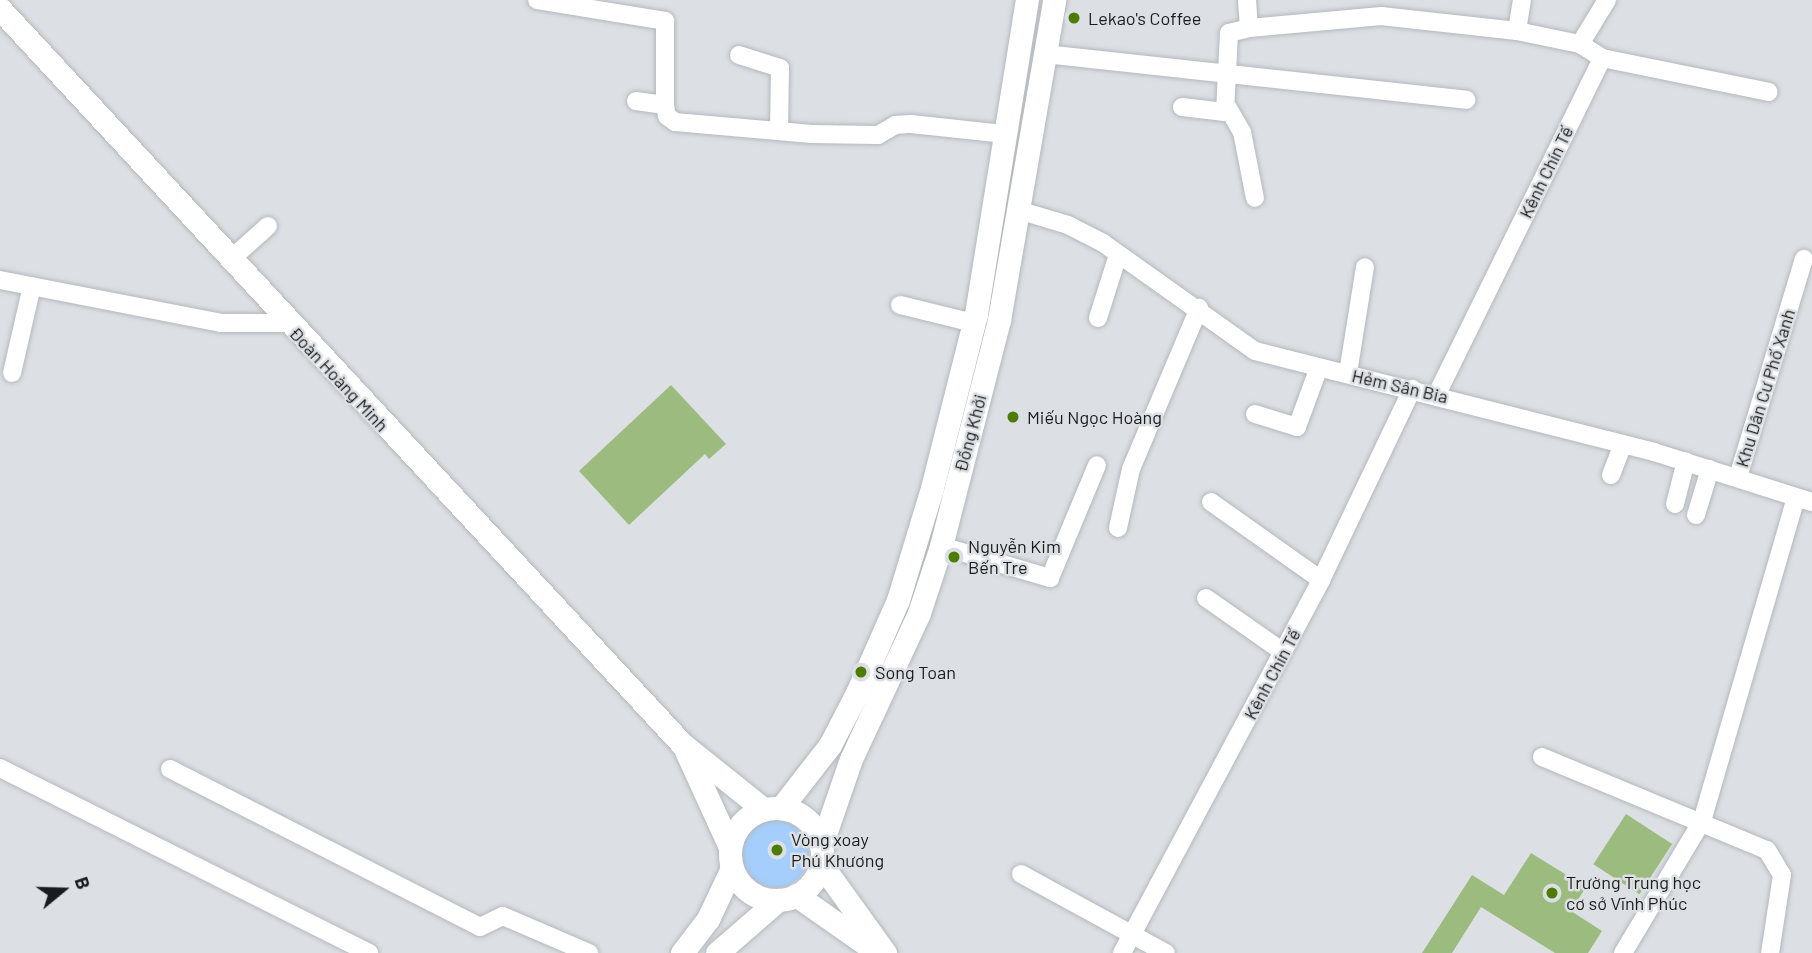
<!DOCTYPE html>
<meta charset="utf-8">
<style>
body{margin:0}
#map{position:relative;width:1812px;height:953px;overflow:hidden;background:#dce0e4;font-family:Barlow,sans-serif}
div>[style]{position:absolute}
[style*='--x']{left:calc(var(--x)*1px);top:calc(var(--y)*1px);width:calc(var(--w)*1px);rotate:calc(var(--a)*1deg)}
.green>*{inset:0;background:#a5cefc}
.round{border-radius:50%}
.building>*{inset:0;background:#9cbc7f;transform-origin:0 0}
.roads{filter:drop-shadow(0 0 2px #b4b8bd) drop-shadow(0 0 2px #b4b8bd)}
.minor>*{height:18px;margin:-9px;padding:0 9px;transform-origin:9px;border-radius:9px;background:#fff}
.major>*{height:23px;margin:-11.5px;padding:0 11.5px;transform-origin:11.5px;border-radius:11.5px;background:#fff}
.major>.ring{margin:-11.5px;padding:0;box-sizing:content-box;background:none;border:23px solid #fff;border-radius:50%}
.dots>*{width:19px;height:19px;translate:-50% -50%;box-sizing:border-box;border:4px solid #dce0e4;border-radius:50%}
span{translate:-50% -50%;white-space:nowrap;text-align:center;line-height:1.15;-webkit-text-stroke:5px #dce0e4;paint-order:stroke}
.poi-label{font-size:18px;color:#191b1c}
.left{translate:0 -50%;text-align:left}
.street-label{font-size:18px;color:#191b1c}
.north{position:absolute;left:28px;top:855px;width:70px;height:70px;-webkit-text-stroke:5px #dce0e4;paint-order:stroke;rotate:71deg;font-size:19px;font-weight:700;line-height:28px;text-align:center;color:#191b1c}
.north::after{content:'';display:block;margin:auto;width:24px;height:32px;background:#191b1c;clip-path:polygon(50% 0,100% 100%,50% 72%,0 100%)}
</style>
<div id="map">
<div class="green">
<i class="round" style="left:741px;top:820px;width:68px;height:68px"></i>
</div>
<div class="building">
<i style="clip-path:polygon(671px 385px,726px 444px,709px 459px,705px 454px,629px 525px,579px 471px)"></i>
<i style="left:1626px;top:814px;width:55px;height:60px;rotate:33deg"></i>
<i style="clip-path:polygon(1531px 853px,1586px 887px,1571px 911px,1602px 931px,1588px 953px,1555px 953px,1481px 907px,1452px 953px,1422px 953px,1472px 875px,1504px 895px)"></i>
</div>
<div class="roads">
<div class="minor">
<i style="--x:537;--y:0;--w:130;--a:9.3"></i>
<i style="--x:665;--y:21;--w:84;--a:90"></i>
<i style="--x:665;--y:105;--w:11;--a:80"></i>
<i style="--x:667;--y:116;--w:10;--a:37"></i>
<i style="--x:675;--y:122;--w:137;--a:5"></i>
<i style="--x:811;--y:134;--w:67;--a:0.9"></i>
<i style="--x:878;--y:135;--w:20;--a:-30"></i>
<i style="--x:895;--y:125;--w:16;--a:-4"></i>
<i style="--x:911;--y:124;--w:95;--a:6.1"></i>
<i style="--x:1247;--y:0;--w:28;--a:86"></i>
<i style="--x:1517;--y:31;--w:31;--a:-81"></i>
<i style="--x:1580;--y:44;--w:26;--a:32"></i>
<i style="--x:1602;--y:58;--w:170;--a:11.5"></i>
<i style="--x:1580;--y:44;--w:52;--a:-58.5"></i>
<i style="--x:1045;--y:54;--w:424;--a:6.2"></i>
<i style="--x:739;--y:55;--w:43;--a:17.6"></i>
<i style="--x:780;--y:68;--w:63;--a:90.9"></i>
<i style="--x:636;--y:101;--w:29;--a:8"></i>
<i style="--x:1182;--y:107;--w:43;--a:6.6"></i>
<i style="--x:1225;--y:112;--w:79;--a:-87.1"></i>
<i style="--x:1229;--y:33;--w:21;--a:-14"></i>
<i style="--x:1249;--y:28;--w:133;--a:-5.2"></i>
<i style="--x:1381;--y:16;--w:137;--a:6.3"></i>
<i style="--x:1517;--y:31;--w:64;--a:11.7"></i>
<i style="--x:1228;--y:108;--w:28;--a:60"></i>
<i style="--x:1242;--y:132;--w:67;--a:78.9"></i>
<i style="--x:1018;--y:210;--w:52;--a:16.7"></i>
<i style="--x:1068;--y:225;--w:39;--a:27"></i>
<i style="--x:1103;--y:243;--w:186;--a:35.4"></i>
<i style="--x:1255;--y:351;--w:412;--a:14.2"></i>
<i style="--x:1654;--y:452;--w:166;--a:17.6"></i>
<i style="--x:230;--y:260;--w:51;--a:-41.8"></i>
<i style="--x:0;--y:280;--w:225;--a:11"></i>
<i style="--x:221;--y:323;--w:66;--a:0"></i>
<i style="--x:900;--y:305;--w:76;--a:13.7"></i>
<i style="--x:1098;--y:318;--w:66;--a:-72.4"></i>
<i style="--x:12;--y:373;--w:89;--a:-77.1"></i>
<i style="--x:1348;--y:373;--w:107;--a:-80.9"></i>
<i style="--x:1437;--y:394;--w:374;--a:-63.8"></i>
<i style="--x:1255;--y:414;--w:44;--a:17.2"></i>
<i style="--x:1297;--y:427;--w:61;--a:-69.8"></i>
<i style="--x:1611;--y:475;--w:33;--a:-69"></i>
<i style="--x:1738;--y:477;--w:228;--a:-73.2"></i>
<i style="--x:1211;--y:502;--w:135;--a:35.3"></i>
<i style="--x:1675;--y:504;--w:44;--a:-75.7"></i>
<i style="--x:1696;--y:515;--w:48;--a:-73.1"></i>
<i style="--x:1118;--y:528;--w:60;--a:-77.6"></i>
<i style="--x:1131;--y:469;--w:175;--a:-67.1"></i>
<i style="--x:941;--y:546;--w:114;--a:16.4"></i>
<i style="--x:1050;--y:578;--w:122;--a:-67.4"></i>
<i style="--x:1206;--y:598;--w:94;--a:35"></i>
<i style="--x:1542;--y:757;--w:243;--a:22.5"></i>
<i style="--x:1767;--y:850;--w:29;--a:59"></i>
<i style="--x:1782;--y:875;--w:79;--a:98.7"></i>
<i style="--x:0;--y:768;--w:413;--a:26.6"></i>
<i style="--x:170;--y:769;--w:348;--a:27"></i>
<i style="--x:480;--y:927;--w:25;--a:-26"></i>
<i style="--x:503;--y:916;--w:94;--a:23.3"></i>
<i style="--x:1021;--y:874;--w:165;--a:28.6"></i>
<i style="--x:1122;--y:953;--w:423;--a:-61.9"></i>
<i style="--x:1321;--y:580;--w:212;--a:-64.5"></i>
<i style="--x:1623;--y:953;--w:154;--a:-59.1"></i>
<i style="--x:1702;--y:821;--w:337;--a:-73.8"></i>
</div>
<div class="major">
<i style="--x:0;--y:9;--w:1003;--a:47.14"></i>
<i style="--x:682;--y:744;--w:104;--a:38.7"></i>
<i style="--x:686;--y:751;--w:106;--a:65.4"></i>
<i style="--x:781;--y:808;--w:80;--a:-52.1"></i>
<i style="--x:830;--y:745;--w:59;--a:-62.6"></i>
<i style="--x:857;--y:693;--w:102;--a:-66.2"></i>
<i style="--x:898;--y:600;--w:117;--a:-73.1"></i>
<i style="--x:932;--y:488;--w:179;--a:-75.8"></i>
<i style="--x:976;--y:314;--w:318;--a:-80.8"></i>
<i class="ring" style="left:730px;top:808px;width:69px;height:69px"></i>
<i style="--x:821;--y:846;--w:92;--a:-71"></i>
<i style="--x:851;--y:759;--w:161;--a:-65"></i>
<i style="--x:919;--y:613;--w:71;--a:-71.8"></i>
<i style="--x:941;--y:546;--w:233;--a:-75.6"></i>
<i style="--x:999;--y:320;--w:325;--a:-80.2"></i>
<i style="--x:821;--y:864;--w:110;--a:54.3"></i>
<i style="--x:796;--y:895;--w:99;--a:35.1"></i>
<i style="--x:682;--y:953;--w:43;--a:-52.6"></i>
<i style="--x:708;--y:919;--w:56;--a:-64.8"></i>
<i style="--x:717;--y:953;--w:81;--a:-41"></i>
</div>
</div>
<div class="dots">
<i style="left:1074px;top:18px;background:#4e7c02"></i>
<i style="left:1013px;top:417px;background:#4e7c02"></i>
<i style="left:954px;top:557px;background:#4e7c02"></i>
<i style="left:861px;top:672px;background:#4e7c02"></i>
<i style="left:777px;top:850px;background:#4e7c02"></i>
<i style="left:1552px;top:893px;background:#4e7c02"></i>
</div>
<div class="poi-label">
<span class="left" style="left:1088px;top:18px">Lekao's Coffee</span>
<span class="left" style="left:1027px;top:417px">Miếu Ngọc Hoàng</span>
<span class="left" style="left:968px;top:557px">Nguyễn Kim<br>Bến Tre</span>
<span class="left" style="left:875px;top:672px">Song Toan</span>
<span class="left" style="left:791px;top:850px">Vòng xoay<br>Phú Khương</span>
<span class="left" style="left:1566px;top:893px">Trường Trung học<br>cơ sở Vĩnh Phúc</span>
</div>
<div class="street-label">
<span style="left:1546px;top:172px;rotate:-64deg">Kênh Chín Tế</span>
<span style="left:339px;top:379px;rotate:47deg">Đoàn Hoàng Minh</span>
<span style="left:1400px;top:386px;rotate:13deg">Hẻm Sân Bia</span>
<span style="left:1765px;top:388px;rotate:-73deg">Khu Dân Cư Phố Xanh</span>
<span style="left:970px;top:433px;rotate:-75deg">Đồng Khởi</span>
<span style="left:1272px;top:674px;rotate:-62deg">Kênh Chín Tế</span>
</div>
<div class="north">B</div>
</div>
